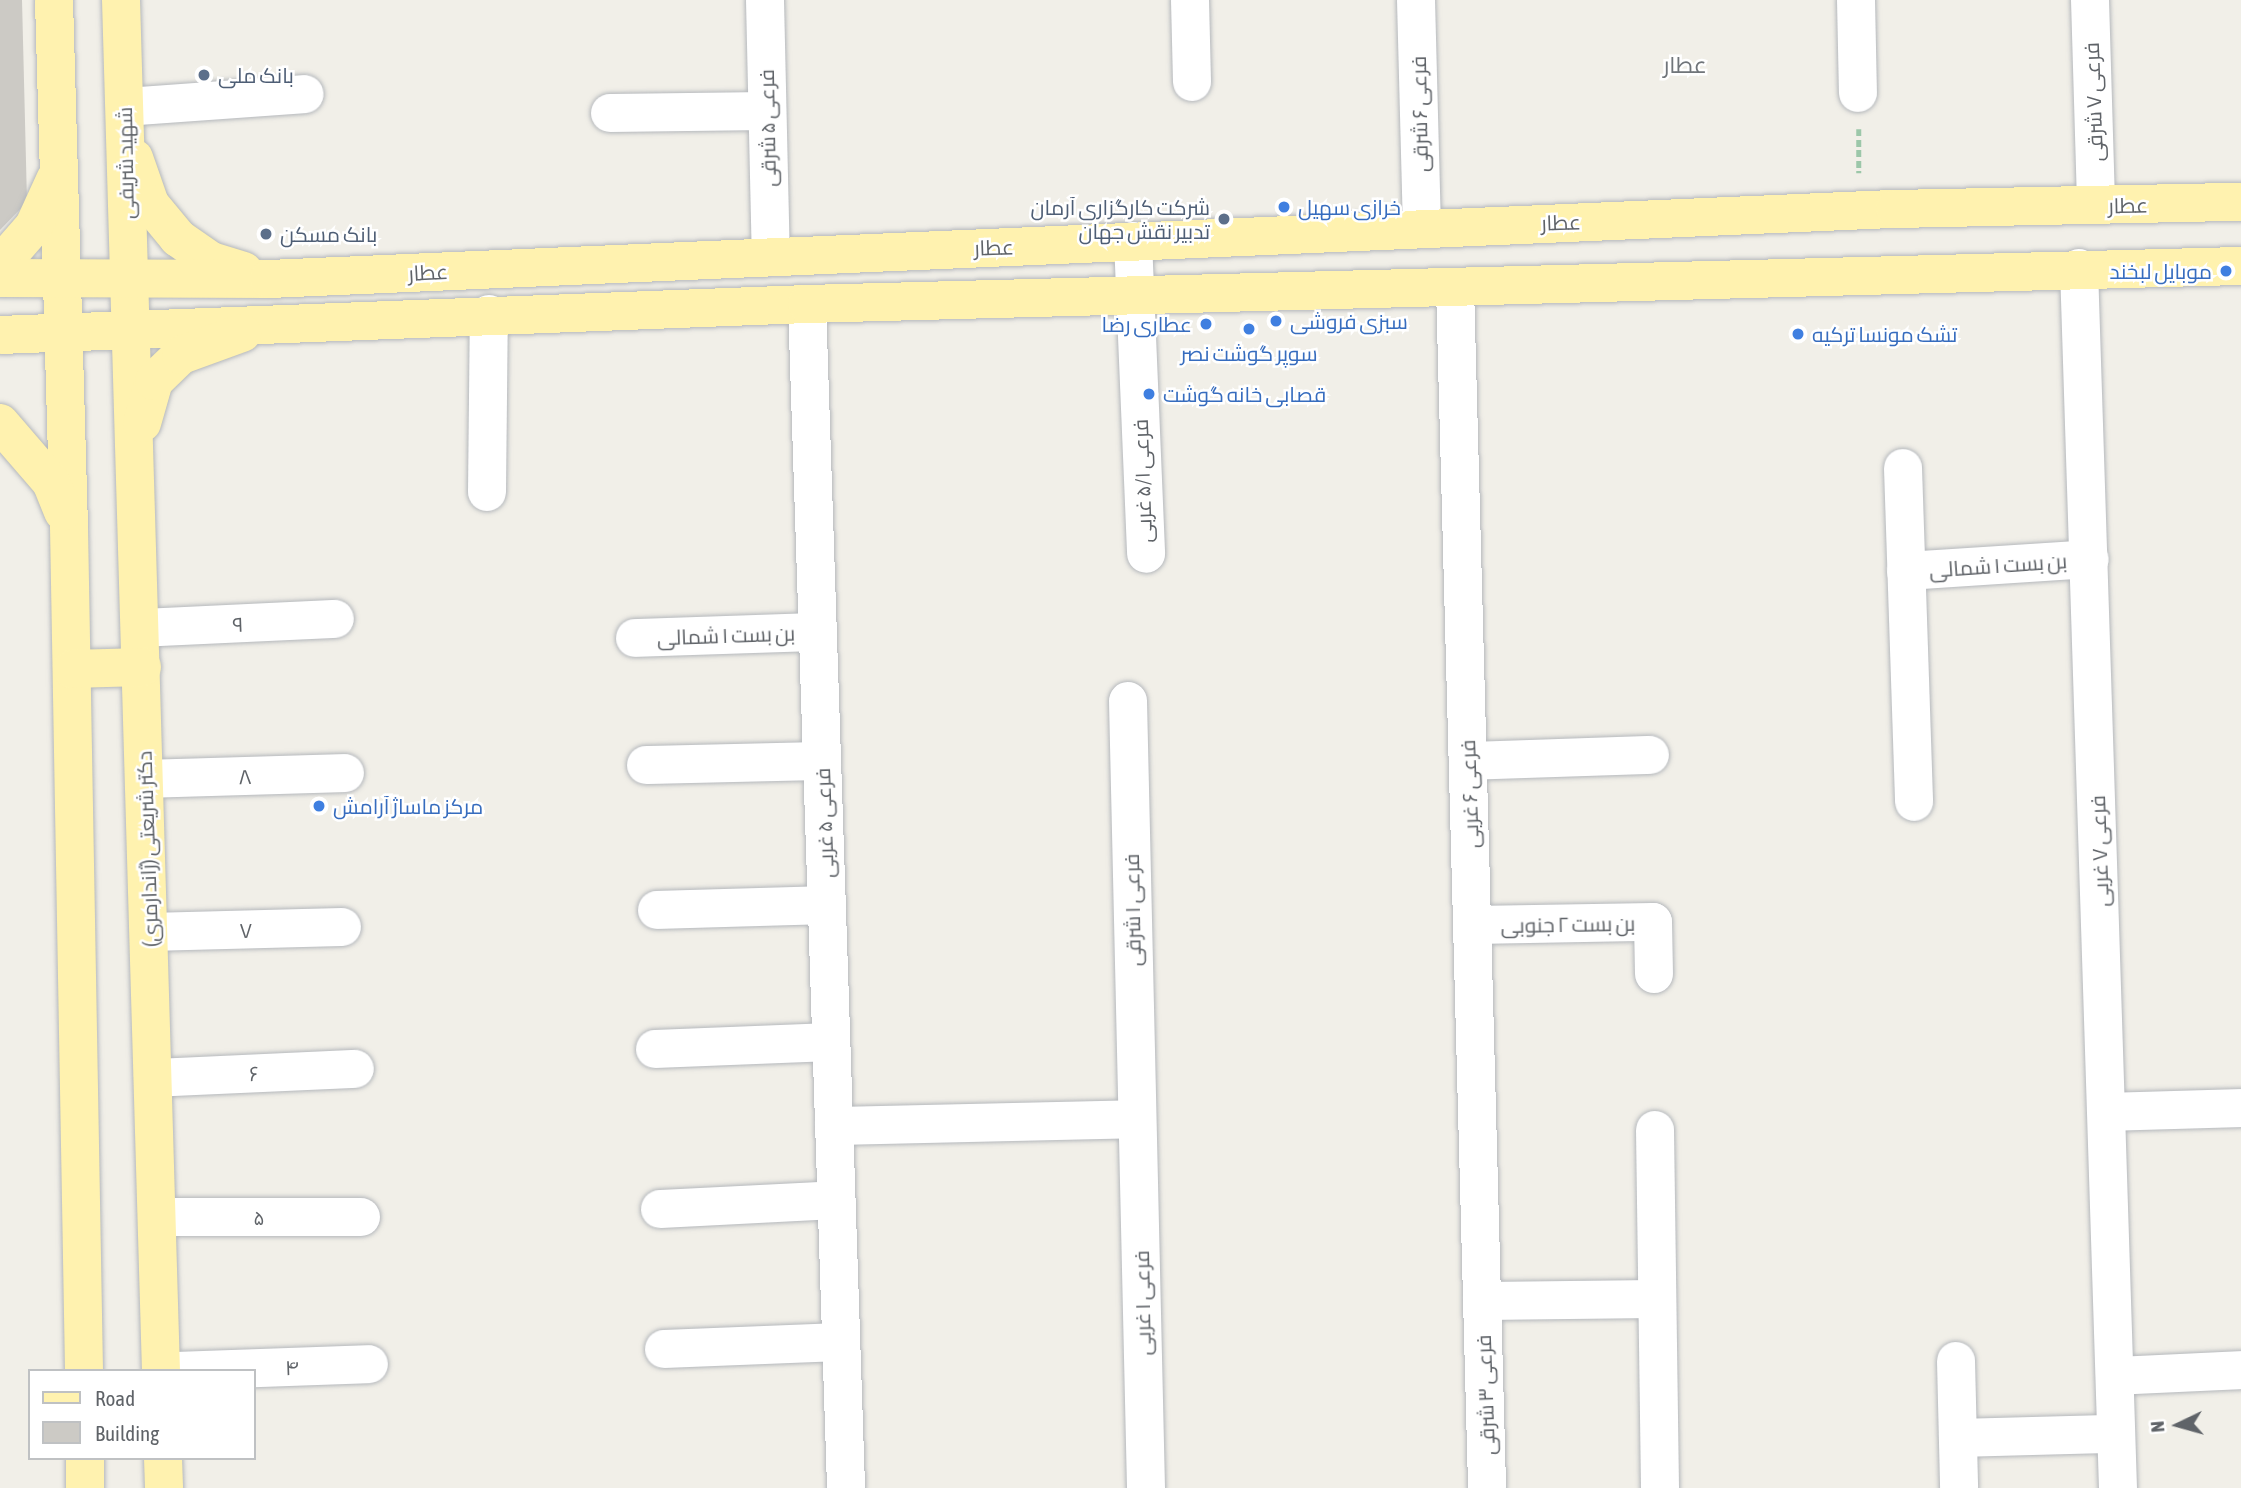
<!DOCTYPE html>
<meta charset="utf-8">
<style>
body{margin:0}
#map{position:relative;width:2241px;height:1488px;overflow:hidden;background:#f1efe8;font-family:"Asap Condensed",Cairo,sans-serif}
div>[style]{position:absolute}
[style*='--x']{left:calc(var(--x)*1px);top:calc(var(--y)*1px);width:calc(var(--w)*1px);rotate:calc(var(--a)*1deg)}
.building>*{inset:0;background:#cccac5}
.path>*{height:4.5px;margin-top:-2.25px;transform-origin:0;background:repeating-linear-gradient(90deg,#9cc7a9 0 7px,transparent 0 10.5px)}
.roads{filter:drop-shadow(0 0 2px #b5b8bc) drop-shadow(0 0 2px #b5b8bc)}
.minor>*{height:38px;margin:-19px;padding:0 19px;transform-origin:19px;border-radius:19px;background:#fff}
.major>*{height:38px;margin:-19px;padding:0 19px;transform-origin:19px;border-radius:19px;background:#fff2af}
.dots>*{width:19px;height:19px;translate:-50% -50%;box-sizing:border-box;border:4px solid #fff;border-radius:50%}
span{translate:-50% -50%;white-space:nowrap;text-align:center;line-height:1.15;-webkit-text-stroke:5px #fff;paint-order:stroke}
.service-label{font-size:21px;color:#4e5e75}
.left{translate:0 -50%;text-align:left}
.right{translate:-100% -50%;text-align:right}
.street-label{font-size:21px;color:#5f6368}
.shop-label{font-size:21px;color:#366cbe}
.neighbourhood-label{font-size:23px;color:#70757a}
.legend{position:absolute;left:28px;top:1369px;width:228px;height:91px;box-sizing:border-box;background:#fff;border:2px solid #bfc1c3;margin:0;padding:9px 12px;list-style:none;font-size:21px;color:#5f6368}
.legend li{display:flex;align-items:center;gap:14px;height:35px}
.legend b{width:35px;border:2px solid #bfc1c3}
.north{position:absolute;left:2143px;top:1390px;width:70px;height:70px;-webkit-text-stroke:5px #fff;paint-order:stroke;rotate:265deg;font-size:19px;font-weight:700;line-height:28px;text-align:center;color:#5f6368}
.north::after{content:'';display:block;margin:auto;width:24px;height:32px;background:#5f6368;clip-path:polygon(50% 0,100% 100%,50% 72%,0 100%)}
</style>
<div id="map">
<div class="building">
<i style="clip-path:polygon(0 0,22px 0,27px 202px,0 230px)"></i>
</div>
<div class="path">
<i style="--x:1859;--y:129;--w:44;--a:90"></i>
</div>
<div class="roads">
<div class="minor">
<i style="--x:765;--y:0;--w:256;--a:88.7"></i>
<i style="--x:1190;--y:0;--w:82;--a:88.6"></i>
<i style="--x:1416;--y:0;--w:228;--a:88.5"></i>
<i style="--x:1856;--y:0;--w:93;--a:88.8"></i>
<i style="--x:2090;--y:0;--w:205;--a:88.3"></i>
<i style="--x:125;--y:107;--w:180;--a:-4.1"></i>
<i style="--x:610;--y:113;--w:157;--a:-0.7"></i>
<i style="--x:1133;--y:241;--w:313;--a:87.6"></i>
<i style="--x:2079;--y:268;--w:1221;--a:88.17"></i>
<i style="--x:1455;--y:287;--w:1201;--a:88.47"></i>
<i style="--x:807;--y:304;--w:1185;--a:88.11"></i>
<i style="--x:1903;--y:468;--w:334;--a:88.1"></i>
<i style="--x:487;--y:492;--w:178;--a:-89.4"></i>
<i style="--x:1906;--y:571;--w:184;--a:-3.7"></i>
<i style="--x:141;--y:628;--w:194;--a:-2.7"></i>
<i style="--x:635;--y:638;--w:183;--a:-1.9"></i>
<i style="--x:1128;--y:701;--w:787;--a:88.69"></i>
<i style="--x:1468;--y:761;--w:182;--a:-1.9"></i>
<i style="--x:646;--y:765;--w:176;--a:-1.3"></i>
<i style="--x:145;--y:779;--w:200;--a:-1.7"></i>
<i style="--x:657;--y:910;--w:170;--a:-1.7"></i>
<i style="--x:1474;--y:925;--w:179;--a:-1"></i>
<i style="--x:1653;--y:922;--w:52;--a:88.9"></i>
<i style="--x:149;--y:932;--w:193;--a:-1.5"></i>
<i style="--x:655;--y:1049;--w:176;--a:-2.3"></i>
<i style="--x:153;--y:1078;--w:202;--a:-2.6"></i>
<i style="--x:2107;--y:1112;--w:134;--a:-1.7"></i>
<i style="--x:834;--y:1126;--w:303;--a:-1.3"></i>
<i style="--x:1655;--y:1130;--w:358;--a:89.2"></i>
<i style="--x:660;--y:1209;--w:176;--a:-2.9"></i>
<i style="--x:157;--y:1217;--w:204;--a:0"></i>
<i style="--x:1482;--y:1301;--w:175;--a:-0.7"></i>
<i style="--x:664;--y:1349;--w:176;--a:-2.3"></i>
<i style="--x:1956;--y:1361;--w:127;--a:88.6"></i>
<i style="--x:173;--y:1371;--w:196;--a:-2"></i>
<i style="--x:2115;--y:1376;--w:126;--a:-2.7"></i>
<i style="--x:1958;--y:1438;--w:158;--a:-1.5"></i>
</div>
<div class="major">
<i style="--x:54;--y:0;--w:527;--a:88.37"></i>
<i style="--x:69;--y:527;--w:844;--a:88.98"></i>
<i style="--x:121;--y:0;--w:1372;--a:88.33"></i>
<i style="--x:134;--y:158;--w:49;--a:70.8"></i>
<i style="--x:150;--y:204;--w:44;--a:50.5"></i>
<i style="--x:178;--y:238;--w:40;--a:34.9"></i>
<i style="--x:211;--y:261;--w:34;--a:17"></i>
<i style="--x:0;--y:265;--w:52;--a:-48.9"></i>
<i style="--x:34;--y:226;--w:51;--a:-65.5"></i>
<i style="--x:0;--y:278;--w:269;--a:0.2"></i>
<i style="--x:269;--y:279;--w:1628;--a:-2.47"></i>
<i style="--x:1895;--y:209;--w:346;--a:-1.2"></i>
<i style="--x:0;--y:335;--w:808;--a:-2.2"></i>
<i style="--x:807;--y:304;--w:1435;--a:-1.52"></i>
<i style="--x:0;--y:423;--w:78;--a:49.2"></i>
<i style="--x:51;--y:482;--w:32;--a:68"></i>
<i style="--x:142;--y:423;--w:44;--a:-74.1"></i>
<i style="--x:154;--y:381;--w:37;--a:-44"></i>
<i style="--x:181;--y:355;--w:65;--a:-19.8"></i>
<i style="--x:72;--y:669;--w:70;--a:-1.6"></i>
<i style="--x:85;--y:1458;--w:30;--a:90"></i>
<i style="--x:163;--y:1458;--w:30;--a:88"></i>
</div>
</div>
<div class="dots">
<i style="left:204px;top:75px;background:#5c6f8a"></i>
<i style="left:1284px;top:207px;background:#3f7fe0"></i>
<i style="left:1224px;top:219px;background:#5c6f8a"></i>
<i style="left:266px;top:234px;background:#5c6f8a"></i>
<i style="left:2226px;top:271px;background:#3f7fe0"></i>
<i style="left:1276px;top:321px;background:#3f7fe0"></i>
<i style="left:1206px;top:324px;background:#3f7fe0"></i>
<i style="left:1249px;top:329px;background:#3f7fe0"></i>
<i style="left:1798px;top:334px;background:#3f7fe0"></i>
<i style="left:1149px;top:394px;background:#3f7fe0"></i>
<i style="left:319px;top:806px;background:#3f7fe0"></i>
</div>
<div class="service-label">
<span class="left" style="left:218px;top:75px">بانک ملی</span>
<span class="right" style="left:1210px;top:219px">شرکت کارگزاری آرمان<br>تدبیر نقش جهان</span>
<span class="left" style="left:280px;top:234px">بانک مسکن</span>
</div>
<div class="street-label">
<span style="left:2093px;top:102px;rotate:-92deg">فرعی ۷ شرقی</span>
<span style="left:1419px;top:114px;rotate:-91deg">فرعی ۶ شرقی</span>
<span style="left:767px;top:128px;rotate:-91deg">فرعی ۵ شرقی</span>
<span style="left:125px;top:163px;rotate:-91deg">شهید شریفی</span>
<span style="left:2128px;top:205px;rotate:-1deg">عطار</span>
<span style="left:1561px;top:222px;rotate:-2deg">عطار</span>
<span style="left:994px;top:247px;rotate:-2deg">عطار</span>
<span style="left:428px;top:272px;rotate:-3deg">عطار</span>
<span style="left:1142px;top:481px;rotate:-92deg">فرعی ۵/۱ غربی</span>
<span style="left:1998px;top:565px;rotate:-4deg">بن بست ۱ شمالی</span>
<span style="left:238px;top:624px;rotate:-2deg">۹</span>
<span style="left:726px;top:635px;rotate:-2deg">بن بست ۱ شمالی</span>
<span style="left:245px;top:776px;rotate:-2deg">۸</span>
<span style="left:1469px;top:794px;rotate:-92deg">فرعی ۶ غربی</span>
<span style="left:824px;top:823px;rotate:-92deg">فرعی ۵ غربی</span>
<span style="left:147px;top:849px;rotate:-92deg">دکتر شریعتی (ژاندارمری)</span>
<span style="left:2099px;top:851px;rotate:-92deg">فرعی ۷ غربی</span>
<span style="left:1132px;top:910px;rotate:-91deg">فرعی ۱ شرقی</span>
<span style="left:1568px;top:924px;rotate:-1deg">بن بست ۲ جنوبی</span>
<span style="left:246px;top:930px;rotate:-1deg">۷</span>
<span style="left:254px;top:1073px;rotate:-3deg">۶</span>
<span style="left:259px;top:1217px">۵</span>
<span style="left:1142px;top:1303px;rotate:-91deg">فرعی ۱ غربی</span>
<span style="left:292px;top:1367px;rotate:-2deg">۴</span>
<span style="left:1485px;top:1395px;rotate:-92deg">فرعی ۳ شرقی</span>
</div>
<div class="shop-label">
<span class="left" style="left:1298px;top:207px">خرازی سهیل</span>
<span class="right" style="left:2212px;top:271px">موبایل لبخند</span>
<span class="left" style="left:1290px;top:321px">سبزی فروشی</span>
<span class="right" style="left:1192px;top:324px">عطاری رضا</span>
<span class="left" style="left:1812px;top:334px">تشک مونسا ترکیه</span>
<span style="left:1249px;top:353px">سوپر گوشت نصر</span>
<span class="left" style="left:1163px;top:394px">قصابی خانه گوشت</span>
<span class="left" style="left:333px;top:806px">مرکز ماساژ آرامش</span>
</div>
<div class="neighbourhood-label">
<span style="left:1685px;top:65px">عطار</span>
</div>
<ul class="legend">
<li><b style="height:9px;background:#fff2af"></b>Road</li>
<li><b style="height:19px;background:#cccac5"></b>Building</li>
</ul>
<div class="north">N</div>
</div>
